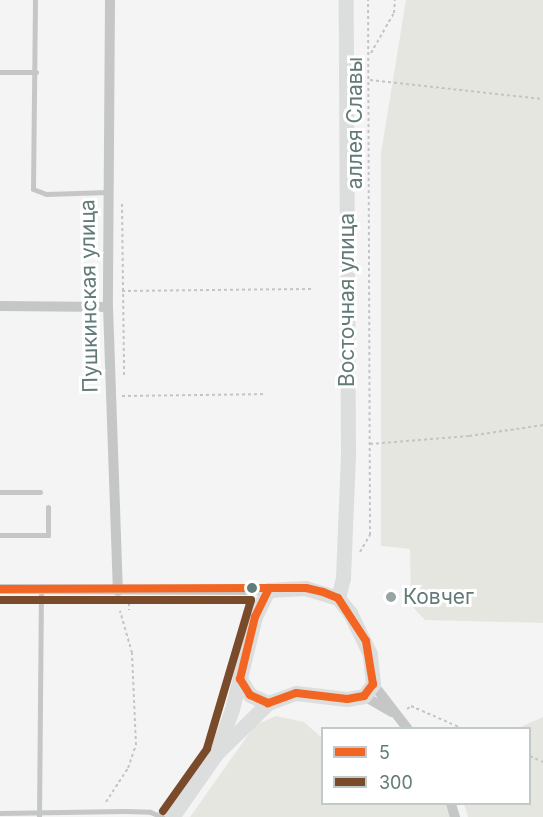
<!DOCTYPE html>
<meta charset="utf-8">
<style>
body{margin:0}
#map{position:relative;width:543px;height:817px;overflow:hidden;background:#f5f4f4;font-family:Inter,sans-serif}
div>[style]{position:absolute}
[style*='--x']{left:calc(var(--x)*1px);top:calc(var(--y)*1px);width:calc(var(--w)*1px);rotate:calc(var(--a)*1deg)}
.green>*{inset:0;background:#e6e6e1}
.path>*{height:2px;margin-top:-1px;transform-origin:0;background:repeating-linear-gradient(90deg,#c3c5c4 0 3px,transparent 0 6px)}
.lane>*{height:5px;margin:-2.5px;padding:0 2.5px;transform-origin:2.5px;border-radius:2.5px;background:#c5c7c7}
.street>*{height:10px;margin:-5px;padding:0 5px;transform-origin:5px;border-radius:5px;background:#c5c7c7}
.secondary>*{height:15px;margin:-7.5px;padding:0 7.5px;transform-origin:7.5px;border-radius:7.5px;background:#dcdddd}
.bus-1>*{height:8px;margin:-4px;padding:0 4px;transform-origin:4px;border-radius:4px;background:#f26522}
.bus-2>*{height:8px;margin:-4px;padding:0 4px;transform-origin:4px;border-radius:4px;background:#7a4b2a}
.dots>*{width:16px;height:16px;translate:-50% -50%;box-sizing:border-box;border:3px solid #fff;border-radius:50%}
span{translate:-50% -50%;white-space:nowrap;text-align:center;line-height:1.15;-webkit-text-stroke:6px #fff;paint-order:stroke}
.street-label{font-size:21px;color:#637b78}
.poi-label{font-size:21px;color:#637b78}
.left{translate:0 -50%;text-align:left}
.legend{position:absolute;left:321px;top:727px;width:210px;height:78px;box-sizing:border-box;background:#fff;border:2px solid #c1cac9;margin:0;padding:8px 10px;list-style:none;font-size:18px;color:#637b78}
.legend li{display:flex;align-items:center;gap:12px;height:30px}
.legend b{width:30px;border:2px solid #c1cac9}
</style>
<div id="map">
<div class="green">
<i style="clip-path:polygon(406px 0,543px 0,543px 623px,425px 620px,411px 605px,410px 549px,381px 546px,381px 153px)"></i>
<i style="clip-path:polygon(276px 716px,304px 722px,322px 738px,322px 804px,445px 804px,450px 817px,190px 817px,255px 725px)"></i>
<i style="clip-path:polygon(543px 717px,543px 817px,468px 817px,464px 804px,530px 804px,530px 728px,518px 728px)"></i>
</div>
<div class="path">
<i style="--x:371;--y:53;--w:46;--a:-60.1"></i>
<i style="--x:394;--y:13;--w:13;--a:-86"></i>
<i style="--x:370;--y:80;--w:174;--a:6.3"></i>
<i style="--x:122;--y:204;--w:174;--a:89.3"></i>
<i style="--x:89;--y:284;--w:6;--a:0"></i>
<i style="--x:122;--y:291;--w:191;--a:-0.6"></i>
<i style="--x:122;--y:396;--w:143;--a:-0.8"></i>
<i style="--x:370;--y:444;--w:99;--a:-4.6"></i>
<i style="--x:469;--y:436;--w:75;--a:-8.5"></i>
<i style="--x:360;--y:552;--w:20;--a:-60"></i>
<i style="--x:370;--y:535;--w:535;--a:-90.21"></i>
<i style="--x:129;--y:603;--w:7;--a:90"></i>
<i style="--x:407;--y:709;--w:5;--a:-37"></i>
<i style="--x:411;--y:706;--w:55;--a:23.7"></i>
<i style="--x:530;--y:756;--w:14;--a:25"></i>
<i style="--x:106;--y:802;--w:40;--a:-57.1"></i>
<i style="--x:128;--y:768;--w:24;--a:-71"></i>
<i style="--x:136;--y:745;--w:92;--a:-92.5"></i>
<i style="--x:132;--y:653;--w:44;--a:-105.9"></i>
</div>
<div class="lane">
<i style="--x:35;--y:0;--w:189;--a:90.6"></i>
<i style="--x:33;--y:189;--w:14;--a:21"></i>
<i style="--x:46;--y:194;--w:62;--a:-1.8"></i>
<i style="--x:0;--y:72;--w:36;--a:0"></i>
<i style="--x:0;--y:492;--w:40;--a:0"></i>
<i style="--x:0;--y:535;--w:48;--a:0"></i>
<i style="--x:48;--y:535;--w:28;--a:-90"></i>
<i style="--x:0;--y:813;--w:125;--a:-0.9"></i>
<i style="--x:125;--y:811;--w:25;--a:2"></i>
<i style="--x:150;--y:812;--w:14;--a:21"></i>
<i style="--x:39;--y:817;--w:227;--a:-89.5"></i>
</div>
<div class="street">
<i style="--x:110;--y:0;--w:307;--a:90.4"></i>
<i style="--x:108;--y:307;--w:284;--a:88"></i>
<i style="--x:0;--y:306;--w:108;--a:0.5"></i>
<i style="--x:0;--y:589;--w:268;--a:0.2"></i>
<i style="--x:373;--y:684;--w:56;--a:52.3"></i>
<i style="--x:364;--y:696;--w:32;--a:30"></i>
<i style="--x:451;--y:804;--w:14;--a:73"></i>
</div>
<div class="secondary">
<i style="--x:338;--y:598;--w:21;--a:-76"></i>
<i style="--x:343;--y:578;--w:125;--a:-87.7"></i>
<i style="--x:348;--y:453;--w:453;--a:-90.3"></i>
<i style="--x:240;--y:679;--w:19;--a:58"></i>
<i style="--x:250;--y:695;--w:20;--a:24"></i>
<i style="--x:172;--y:817;--w:77;--a:-55.1"></i>
<i style="--x:216;--y:754;--w:73;--a:-44.4"></i>
<i style="--x:268;--y:703;--w:30;--a:-20"></i>
<i style="--x:296;--y:693;--w:51;--a:6.7"></i>
<i style="--x:347;--y:699;--w:17;--a:-10"></i>
<i style="--x:364;--y:696;--w:15;--a:-53"></i>
<i style="--x:373;--y:684;--w:30;--a:-96"></i>
<i style="--x:370;--y:654;--w:46;--a:-116"></i>
<i style="--x:350;--y:613;--w:19;--a:-129"></i>
<i style="--x:338;--y:598;--w:34;--a:-163"></i>
<i style="--x:306;--y:588;--w:38;--a:177"></i>
<i style="--x:268;--y:590;--w:30;--a:116"></i>
<i style="--x:255;--y:617;--w:95;--a:104"></i>
<i style="--x:232;--y:709;--w:48;--a:109.6"></i>
</div>
<div class="bus-1">
<i style="--x:0;--y:589;--w:306;--a:-0.2"></i>
<i style="--x:306;--y:588;--w:17;--a:13"></i>
<i style="--x:323;--y:592;--w:16;--a:22"></i>
<i style="--x:338;--y:598;--w:51;--a:56.9"></i>
<i style="--x:366;--y:641;--w:44;--a:80.8"></i>
<i style="--x:373;--y:684;--w:15;--a:127"></i>
<i style="--x:364;--y:696;--w:17;--a:170"></i>
<i style="--x:347;--y:699;--w:51;--a:-173.3"></i>
<i style="--x:296;--y:693;--w:30;--a:160"></i>
<i style="--x:268;--y:703;--w:20;--a:-156"></i>
<i style="--x:250;--y:695;--w:19;--a:-122"></i>
<i style="--x:240;--y:679;--w:64;--a:-76.4"></i>
<i style="--x:255;--y:617;--w:30;--a:-64"></i>
</div>
<div class="bus-2">
<i style="--x:0;--y:600;--w:251;--a:0"></i>
<i style="--x:251;--y:600;--w:155;--a:106.5"></i>
<i style="--x:207;--y:749;--w:76;--a:125.4"></i>
</div>
<div class="dots">
<i style="left:252px;top:588px;background:#637b78"></i>
<i style="left:391px;top:597px;background:#96a5a3"></i>
</div>
<div class="street-label">
<span style="left:355px;top:123px;rotate:-90deg">аллея Славы</span>
<span style="left:89px;top:296px;rotate:-91deg">Пушкинская улица</span>
<span style="left:347px;top:300px;rotate:-90deg">Восточная улица</span>
</div>
<div class="poi-label">
<span class="left" style="left:403px;top:597px">Ковчег</span>
</div>
<ul class="legend">
<li><b style="height:8px;background:#f26522"></b>5</li>
<li><b style="height:8px;background:#7a4b2a"></b>300</li>
</ul>
</div>
